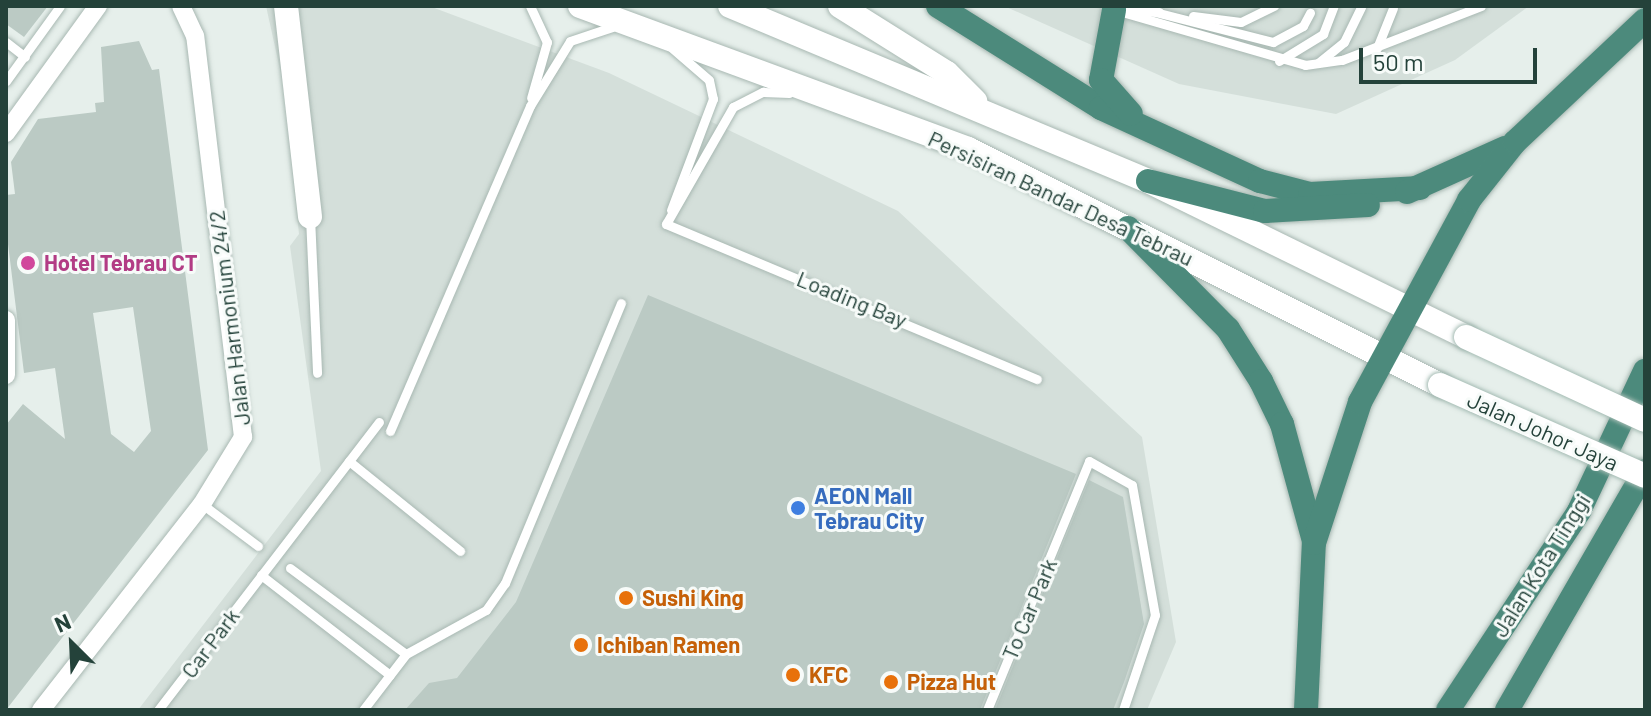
<!DOCTYPE html>
<style>
body{margin:0}
#map{position:relative;width:1651px;height:716px;overflow:hidden;background:#e6efeb;font-family:Barlow,sans-serif}
div>[style]{position:absolute}
[style*='--x']{left:calc(var(--x)*1px);top:calc(var(--y)*1px);width:calc(var(--w)*1px);rotate:calc(var(--a)*1deg)}
.built>*{inset:0;background:#d4dfda}
.building>*{inset:0;background:#bbcac4}
.roads{filter:drop-shadow(0 0 2px #a8b8b2) drop-shadow(0 0 2px #a8b8b2)}
.service>*{height:9px;margin:-4.5px;padding:0 4.5px;transform-origin:4.5px;border-radius:4.5px;background:#fff}
.minor>*{height:18px;margin:-9px;padding:0 9px;transform-origin:9px;border-radius:9px;background:#fff}
.secondary>*{height:24px;margin:-12px;padding:0 12px;transform-origin:12px;border-radius:12px;background:#fff}
.trunk>*{height:24px;margin:-12px;padding:0 12px;transform-origin:12px;border-radius:12px;background:#4c8a7c}
.bridges{filter:drop-shadow(0 0 2px #a4bbb3) drop-shadow(0 0 2px #a4bbb3)}
.secondary-bridge>*{height:24px;margin:-12px;padding:0 12px;transform-origin:12px;border-radius:12px;background:#fff}
.dots>*{width:22px;height:22px;translate:-50% -50%;box-sizing:border-box;border:4px solid #f7fbf9;border-radius:50%}
span{translate:-50% -50%;white-space:nowrap;text-align:center;line-height:1.15;-webkit-text-stroke:6px #f7fbf9;paint-order:stroke}
.street-label{font-size:22px;color:#24423a}
.hotel-label{font-size:22px;color:#b23c85;font-weight:700}
.left{translate:0 -50%;text-align:left}
.shop-label{font-size:22px;color:#366cbe;font-weight:700}
.food-label{font-size:22px;color:#c56008;font-weight:700}
.frame{position:absolute;inset:0;border:8px solid #24423a;pointer-events:none}
.north{position:absolute;left:32px;top:604px;width:80px;height:80px;-webkit-text-stroke:6px #f7fbf9;paint-order:stroke;rotate:336deg;font-size:22px;font-weight:700;line-height:32px;text-align:center;color:#24423a}
.north::after{content:'';display:block;margin:auto;width:28px;height:36px;background:#24423a;clip-path:polygon(50% 0,100% 100%,50% 72%,0 100%)}
.scale{position:absolute;left:1359px;top:48px;width:178px;height:36px;box-sizing:border-box;border:4px solid #24423a;border-top:0;padding-left:10px;font-size:24px;line-height:28px;white-space:nowrap;color:#24423a;-webkit-text-stroke:6px #f7fbf9;paint-order:stroke}
</style>
<div id="map">
<div class="built">
<i style="clip-path:polygon(266px 6px,429px 6px,609px 73px,898px 211px,1142px 437px,1176px 642px,1147px 710px,138px 710px,321px 471px,290px 246px,299px 234px,283px 83px)"></i>
<i style="clip-path:polygon(1004px 6px,1529px 6px,1455px 60px,1336px 114px,1179px 84px)"></i>
</div>
<div class="building">
<i style="clip-path:polygon(6px 6px,48px 6px,24px 37px,6px 24px)"></i>
<i style="clip-path:polygon(evenodd,139px 41px,152px 70px,159px 69px,208px 450px,6px 710px,6px 425px,23px 404px,65px 439px,55px 368px,24px 373px,6px 228px,6px 195px,15px 194px,11px 162px,38px 119px,96px 112px,95px 103px,104px 102px,101px 47px,139px 41px,133px 307px,151px 431px,134px 452px,111px 434px,93px 313px,133px 307px)"></i>
<i style="clip-path:polygon(648px 295px,1076px 474px,980px 710px,405px 710px,429px 683px,457px 678px,516px 602px)"></i>
<i style="clip-path:polygon(1089px 480px,1123px 497px,1144px 624px,1124px 682px,1113px 710px,995px 710px)"></i>
</div>
<div class="roads">
<div class="service">
<i style="--x:530;--y:6;--w:40;--a:65"></i>
<i style="--x:547;--y:42;--w:58;--a:105.9"></i>
<i style="--x:1115;--y:10;--w:198;--a:16.1"></i>
<i style="--x:1305;--y:65;--w:37;--a:-8"></i>
<i style="--x:1342;--y:60;--w:149;--a:-21.2"></i>
<i style="--x:1117;--y:10;--w:42;--a:2.7"></i>
<i style="--x:1155;--y:12;--w:122;--a:14.3"></i>
<i style="--x:1273;--y:42;--w:34;--a:-28"></i>
<i style="--x:1303;--y:26;--w:15;--a:-62"></i>
<i style="--x:1193;--y:16;--w:48;--a:7.1"></i>
<i style="--x:1241;--y:22;--w:37;--a:-26"></i>
<i style="--x:6;--y:42;--w:24;--a:38"></i>
<i style="--x:1377;--y:48;--w:43;--a:-68.2"></i>
<i style="--x:1279;--y:61;--w:52;--a:-31.5"></i>
<i style="--x:1323;--y:34;--w:30;--a:-69"></i>
<i style="--x:1318;--y:63;--w:33;--a:-39"></i>
<i style="--x:1344;--y:42;--w:39;--a:-64"></i>
<i style="--x:6;--y:81;--w:92;--a:-54.2"></i>
<i style="--x:671;--y:210;--w:119;--a:-69.3"></i>
<i style="--x:713;--y:99;--w:19;--a:-102"></i>
<i style="--x:709;--y:80;--w:48;--a:-139.3"></i>
<i style="--x:310;--y:217;--w:156;--a:87.4"></i>
<i style="--x:666;--y:224;--w:402;--a:22.7"></i>
<i style="--x:666;--y:224;--w:135;--a:-60.2"></i>
<i style="--x:733;--y:107;--w:34;--a:-27"></i>
<i style="--x:763;--y:92;--w:26;--a:2"></i>
<i style="--x:390;--y:431;--w:354;--a:-66.7"></i>
<i style="--x:530;--y:106;--w:76;--a:-58.4"></i>
<i style="--x:570;--y:41;--w:44;--a:-18.4"></i>
<i style="--x:349;--y:461;--w:143;--a:39"></i>
<i style="--x:202;--y:504;--w:70;--a:36.9"></i>
<i style="--x:290;--y:568;--w:144;--a:36.6"></i>
<i style="--x:261;--y:575;--w:163;--a:37.8"></i>
<i style="--x:158;--y:710;--w:363;--a:-52.5"></i>
<i style="--x:363;--y:710;--w:71;--a:-52.5"></i>
<i style="--x:406;--y:654;--w:91;--a:-28.8"></i>
<i style="--x:486;--y:610;--w:33;--a:-55"></i>
<i style="--x:505;--y:583;--w:303;--a:-67.5"></i>
<i style="--x:987;--y:710;--w:269;--a:-67.7"></i>
<i style="--x:1089;--y:461;--w:49;--a:29.2"></i>
<i style="--x:1132;--y:485;--w:132;--a:80"></i>
<i style="--x:1155;--y:615;--w:100;--a:108.6"></i>
</div>
<div class="minor">
<i style="--x:6;--y:133;--w:157;--a:-54.1"></i>
<i style="--x:6;--y:320;--w:55;--a:90"></i>
<i style="--x:41;--y:710;--w:261;--a:-52"></i>
<i style="--x:202;--y:504;--w:79;--a:-58.5"></i>
<i style="--x:243;--y:437;--w:404;--a:-96.8"></i>
<i style="--x:195;--y:36;--w:33;--a:-115"></i>
</div>
<div class="secondary">
<i style="--x:286;--y:6;--w:212;--a:83.5"></i>
<i style="--x:580;--y:6;--w:414;--a:20.2"></i>
<i style="--x:968;--y:149;--w:528;--a:26.57"></i>
<i style="--x:730;--y:6;--w:453;--a:22.7"></i>
<i style="--x:1148;--y:181;--w:354;--a:26.1"></i>
<i style="--x:840;--y:6;--w:126;--a:32.1"></i>
<i style="--x:947;--y:73;--w:40;--a:45"></i>
</div>
<div class="trunk">
<i style="--x:938;--y:6;--w:192;--a:32"></i>
<i style="--x:1101;--y:108;--w:175;--a:24.7"></i>
<i style="--x:1260;--y:181;--w:52;--a:14.6"></i>
<i style="--x:1310;--y:194;--w:110;--a:-3.1"></i>
<i style="--x:1114;--y:10;--w:71;--a:100.5"></i>
<i style="--x:1101;--y:80;--w:45;--a:48.6"></i>
<i style="--x:1148;--y:181;--w:121;--a:14.4"></i>
<i style="--x:1265;--y:211;--w:103;--a:-3.3"></i>
<i style="--x:1407;--y:192;--w:107;--a:-24.2"></i>
<i style="--x:1128;--y:228;--w:142;--a:45.3"></i>
<i style="--x:1228;--y:329;--w:62;--a:57.6"></i>
<i style="--x:1261;--y:381;--w:48;--a:64"></i>
<i style="--x:1282;--y:424;--w:121;--a:74.7"></i>
<i style="--x:1306;--y:710;--w:167;--a:-87.3"></i>
<i style="--x:1314;--y:543;--w:148;--a:-71.9"></i>
<i style="--x:1360;--y:402;--w:230;--a:-61.6"></i>
<i style="--x:1469;--y:200;--w:74;--a:-51.6"></i>
<i style="--x:1515;--y:142;--w:178;--a:-43.2"></i>
<i style="--x:1448;--y:710;--w:238;--a:-56.6"></i>
<i style="--x:1579;--y:511;--w:155;--a:-64.8"></i>
<i style="--x:1507;--y:710;--w:276;--a:-60"></i>
</div>
</div>
<div class="bridges">
<div class="secondary-bridge">
<i style="--x:1466;--y:337;--w:197;--a:24.9"></i>
<i style="--x:1440;--y:385;--w:224;--a:23.9"></i>
</div>
</div>
<div class="dots">
<i style="left:28px;top:263px;background:#d1479c"></i>
<i style="left:798px;top:508px;background:#3f7fe0"></i>
<i style="left:626px;top:598px;background:#e8710a"></i>
<i style="left:581px;top:645px;background:#e8710a"></i>
<i style="left:793px;top:675px;background:#e8710a"></i>
<i style="left:891px;top:682px;background:#e8710a"></i>
</div>
<div class="street-label">
<span style="left:1061px;top:198px;rotate:25deg">Persisiran Bandar Desa Tebrau</span>
<span style="left:852px;top:299px;rotate:22deg">Loading Bay</span>
<span style="left:229px;top:318px;rotate:-97deg">Jalan Harmonium 24/2</span>
<span style="left:1543px;top:431px;rotate:24deg">Jalan Johor Jaya</span>
<span style="left:1541px;top:565px;rotate:-58deg">Jalan Kota Tinggi</span>
<span style="left:1029px;top:609px;rotate:-67deg">To Car Park</span>
<span style="left:210px;top:643px;rotate:-53deg">Car Park</span>
</div>
<div class="hotel-label">
<span class="left" style="left:44px;top:263px">Hotel Tebrau CT</span>
</div>
<div class="shop-label">
<span class="left" style="left:814px;top:508px">AEON Mall<br>Tebrau City</span>
</div>
<div class="food-label">
<span class="left" style="left:642px;top:598px">Sushi King</span>
<span class="left" style="left:597px;top:645px">Ichiban Ramen</span>
<span class="left" style="left:809px;top:675px">KFC</span>
<span class="left" style="left:907px;top:682px">Pizza Hut</span>
</div>
<div class="frame"></div>
<div class="north">N</div>
<div class="scale">50 m</div>
</div>
